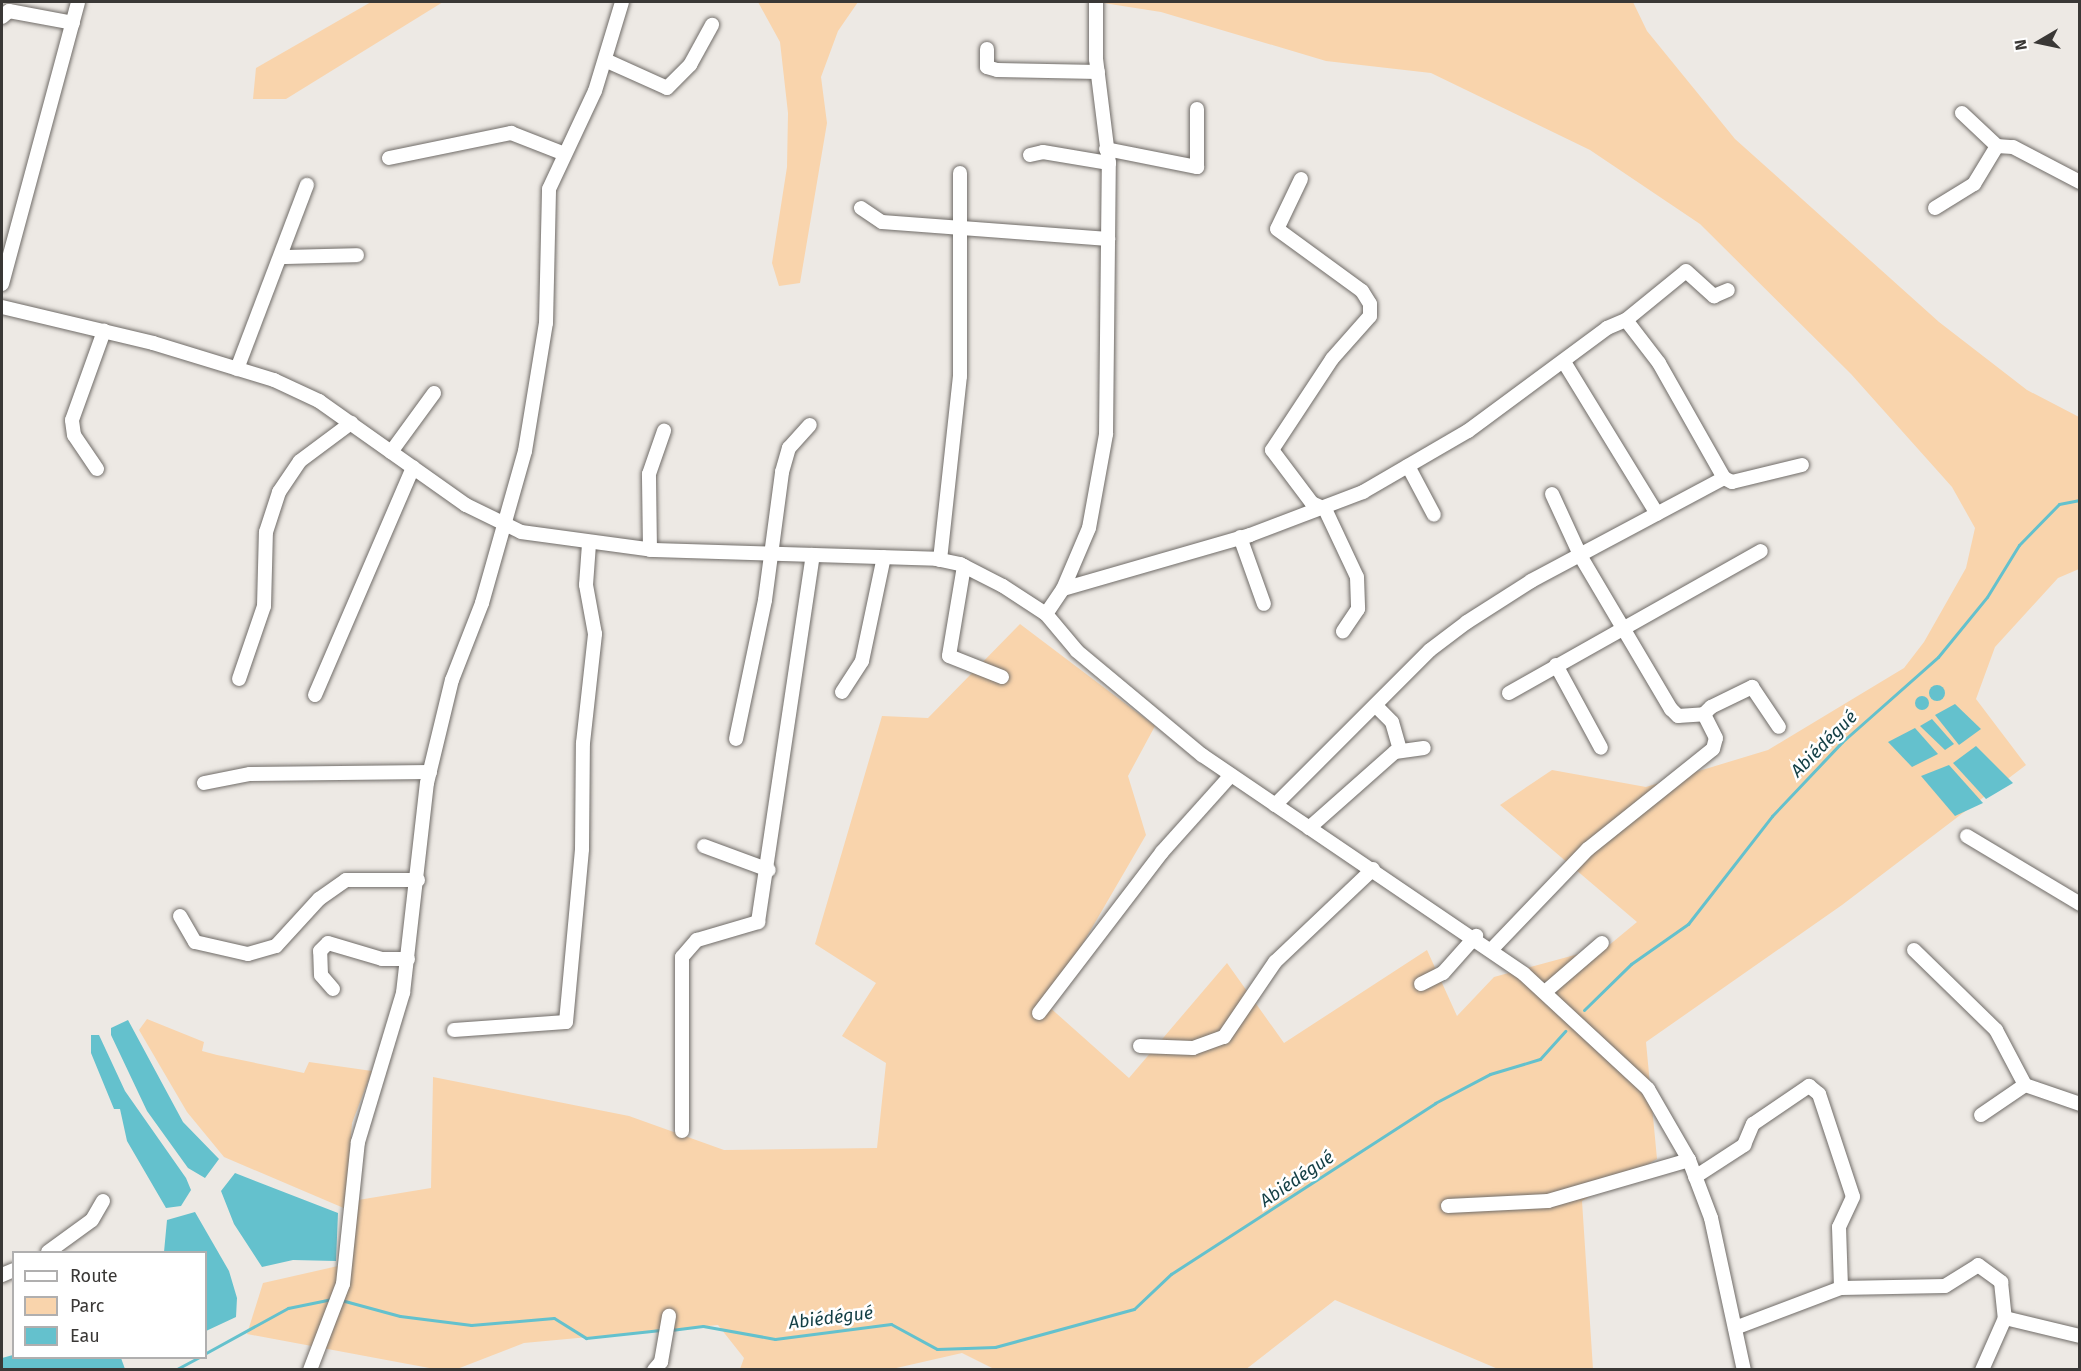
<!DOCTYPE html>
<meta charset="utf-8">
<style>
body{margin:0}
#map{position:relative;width:2081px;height:1371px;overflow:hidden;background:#ede9e4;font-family:"Fira Sans",sans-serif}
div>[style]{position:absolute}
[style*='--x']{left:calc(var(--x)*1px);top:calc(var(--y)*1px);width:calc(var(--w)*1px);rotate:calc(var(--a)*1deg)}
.green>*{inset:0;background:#f9d4ac}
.water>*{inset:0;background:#64c1cd}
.round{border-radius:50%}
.stream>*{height:3px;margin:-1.5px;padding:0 1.5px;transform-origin:1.5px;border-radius:1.5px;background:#64c1cd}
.roads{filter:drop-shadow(0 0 2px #706c68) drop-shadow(0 0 2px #706c68)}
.minor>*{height:14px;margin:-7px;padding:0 7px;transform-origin:7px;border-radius:7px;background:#fff}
span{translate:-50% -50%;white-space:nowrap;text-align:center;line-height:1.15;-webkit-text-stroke:5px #fff;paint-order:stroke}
.water-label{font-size:18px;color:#123e44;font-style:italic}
.frame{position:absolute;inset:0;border:3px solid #3a3836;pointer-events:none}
.legend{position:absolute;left:12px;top:1251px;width:195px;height:108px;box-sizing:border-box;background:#fff;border:2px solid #b0afaf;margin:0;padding:8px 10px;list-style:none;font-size:18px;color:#3a3836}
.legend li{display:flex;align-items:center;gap:12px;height:30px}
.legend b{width:30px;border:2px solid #b0afaf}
.north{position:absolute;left:2009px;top:12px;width:60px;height:60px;-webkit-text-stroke:4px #fff;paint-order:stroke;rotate:261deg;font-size:16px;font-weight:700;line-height:24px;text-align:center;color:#3a3836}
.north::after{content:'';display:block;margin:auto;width:21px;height:27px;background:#3a3836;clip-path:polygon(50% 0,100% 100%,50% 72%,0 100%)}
</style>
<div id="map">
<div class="green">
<i style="clip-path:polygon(371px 2px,443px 2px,286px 99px,253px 99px,256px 68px)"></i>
<i style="clip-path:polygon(758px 2px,858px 2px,838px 31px,821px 77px,827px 123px,800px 283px,779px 286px,772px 263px,787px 167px,788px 113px,780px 42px)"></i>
<i style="clip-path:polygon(1097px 2px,1633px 2px,1647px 31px,1735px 139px,1939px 322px,2027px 390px,2079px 417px,2079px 569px,2058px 578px,1995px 647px,1976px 699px,2026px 765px,1842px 905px,1646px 1042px,1657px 1159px,1582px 1201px,1593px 1369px,1498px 1369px,1335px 1300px,1245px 1370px,994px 1369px,962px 1353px,892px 1369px,740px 1369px,744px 1358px,718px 1325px,524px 1343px,457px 1369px,440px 1370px,247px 1334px,263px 1283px,338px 1266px,346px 1209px,224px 1157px,187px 1112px,139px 1030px,147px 1019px,204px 1042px,202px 1051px,217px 1055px,304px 1073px,309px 1062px,372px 1071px,352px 1123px,346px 1202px,431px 1188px,433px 1077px,629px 1116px,724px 1150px,877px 1148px,886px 1063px,842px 1036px,876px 983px,815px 944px,882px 716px,928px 718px,1020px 624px,1155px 726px,1128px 776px,1146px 835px,1047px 1005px,1129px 1078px,1227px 963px,1284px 1043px,1427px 950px,1457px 1016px,1494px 977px,1608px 946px,1637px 922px,1500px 805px,1552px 770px,1646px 787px,1768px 750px,1904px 668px,1924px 642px,1966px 568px,1975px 528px,1952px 487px,1851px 374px,1700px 224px,1590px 150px,1431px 73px,1326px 61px,1161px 12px)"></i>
</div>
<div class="water">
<i class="round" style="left:1929px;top:685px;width:16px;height:16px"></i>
<i class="round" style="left:1915px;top:696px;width:14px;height:14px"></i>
<i style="clip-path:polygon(1955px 704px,1981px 729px,1959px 745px,1935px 715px)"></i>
<i style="clip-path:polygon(1932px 719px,1954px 744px,1945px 750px,1920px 726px)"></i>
<i style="clip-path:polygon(1915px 728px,1938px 754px,1912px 767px,1888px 742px)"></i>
<i style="clip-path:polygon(1976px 746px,2013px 783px,1986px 799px,1953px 763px)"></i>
<i style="clip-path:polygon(1949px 765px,1983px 803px,1955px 816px,1921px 776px)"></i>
<i style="clip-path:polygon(128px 1020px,183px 1122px,219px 1159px,205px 1178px,188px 1168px,147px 1111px,111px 1035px,111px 1028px)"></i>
<i style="clip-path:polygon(91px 1035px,99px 1035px,125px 1091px,186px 1178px,191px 1190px,181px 1206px,166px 1208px,127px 1141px,120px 1109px,114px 1109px,91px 1053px)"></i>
<i style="clip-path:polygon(235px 1173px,338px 1213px,336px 1261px,293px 1260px,262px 1267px,234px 1224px,221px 1191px)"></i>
<i style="clip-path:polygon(195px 1212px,229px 1271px,237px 1298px,236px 1317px,206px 1331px,206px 1252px,164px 1252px,167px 1220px)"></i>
<i style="clip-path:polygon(13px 1355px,121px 1358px,125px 1369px,2px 1369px,2px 1358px)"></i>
</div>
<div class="stream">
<i style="--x:1584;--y:1010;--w:66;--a:-44.4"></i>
<i style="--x:1631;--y:964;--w:70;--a:-35.1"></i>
<i style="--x:1688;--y:924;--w:137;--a:-52.1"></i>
<i style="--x:1772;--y:816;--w:102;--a:-46.6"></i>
<i style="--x:1842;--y:742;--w:128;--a:-41.5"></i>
<i style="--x:1938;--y:657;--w:77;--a:-50.8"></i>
<i style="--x:1987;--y:597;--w:61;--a:-58.4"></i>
<i style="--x:2019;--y:545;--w:57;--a:-45.7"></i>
<i style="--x:2059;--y:504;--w:21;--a:-11"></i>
<i style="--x:341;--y:1300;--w:61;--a:15.2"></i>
<i style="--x:400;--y:1316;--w:72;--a:7.2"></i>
<i style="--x:471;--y:1325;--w:83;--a:-4.8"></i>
<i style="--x:554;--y:1318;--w:38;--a:32"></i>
<i style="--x:586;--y:1338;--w:75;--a:-6.1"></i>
<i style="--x:671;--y:1330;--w:32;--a:-7"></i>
<i style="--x:703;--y:1326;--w:73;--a:10.2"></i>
<i style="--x:775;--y:1339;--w:117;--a:-7.4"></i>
<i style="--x:891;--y:1324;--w:52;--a:28.5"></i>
<i style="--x:937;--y:1349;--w:58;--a:-2"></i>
<i style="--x:995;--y:1347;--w:144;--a:-15.3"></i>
<i style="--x:1134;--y:1309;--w:51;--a:-43.4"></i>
<i style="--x:1171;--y:1274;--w:315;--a:-32.9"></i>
<i style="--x:1435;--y:1103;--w:62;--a:-27.8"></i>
<i style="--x:1490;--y:1074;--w:52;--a:-16.7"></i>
<i style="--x:1540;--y:1059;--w:38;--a:-48"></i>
<i style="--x:206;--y:1353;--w:94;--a:-28.8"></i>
<i style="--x:288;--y:1308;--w:45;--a:-11.6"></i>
<i style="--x:175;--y:1370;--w:26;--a:-28"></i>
</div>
<div class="roads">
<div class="minor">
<i style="--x:2;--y:17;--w:9;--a:-41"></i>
<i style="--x:9;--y:11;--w:65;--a:10.6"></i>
<i style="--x:987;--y:49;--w:18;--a:90"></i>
<i style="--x:987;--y:67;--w:10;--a:17"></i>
<i style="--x:997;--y:70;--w:101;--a:1.1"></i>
<i style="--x:605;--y:60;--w:68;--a:24.3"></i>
<i style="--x:667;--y:88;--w:33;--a:-45"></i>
<i style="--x:690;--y:65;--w:46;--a:-61.2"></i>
<i style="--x:1962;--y:113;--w:48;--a:43.3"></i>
<i style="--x:1106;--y:149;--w:93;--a:11.2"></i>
<i style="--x:1197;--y:167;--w:58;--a:-90"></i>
<i style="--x:1030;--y:155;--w:13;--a:-13"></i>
<i style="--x:1043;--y:152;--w:67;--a:9.5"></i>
<i style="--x:389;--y:158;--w:125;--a:-11.6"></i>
<i style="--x:511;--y:133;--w:55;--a:21.4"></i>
<i style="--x:1301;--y:179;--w:55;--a:115.6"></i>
<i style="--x:1277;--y:229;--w:105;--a:36.1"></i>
<i style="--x:1362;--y:291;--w:15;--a:58"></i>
<i style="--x:1370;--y:304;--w:12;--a:90"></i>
<i style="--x:1370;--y:316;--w:57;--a:131.5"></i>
<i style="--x:1332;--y:359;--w:109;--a:123.4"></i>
<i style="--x:1272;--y:450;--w:66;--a:53"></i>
<i style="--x:1312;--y:503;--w:14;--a:25"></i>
<i style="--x:1325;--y:509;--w:75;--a:64.8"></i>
<i style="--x:1357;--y:577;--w:32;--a:88"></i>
<i style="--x:1358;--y:609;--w:27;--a:124"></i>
<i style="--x:861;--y:208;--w:25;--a:34"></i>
<i style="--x:882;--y:222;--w:227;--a:4.3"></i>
<i style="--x:1935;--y:208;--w:46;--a:-31.6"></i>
<i style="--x:1974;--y:184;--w:44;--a:-58.8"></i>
<i style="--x:1997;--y:146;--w:16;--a:4"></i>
<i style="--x:2013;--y:147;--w:76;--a:27.6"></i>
<i style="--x:283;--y:257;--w:74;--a:-1.5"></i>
<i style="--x:2;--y:284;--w:292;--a:-74.9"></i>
<i style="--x:2;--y:307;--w:155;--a:13.4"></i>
<i style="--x:153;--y:343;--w:127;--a:17"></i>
<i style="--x:274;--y:380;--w:50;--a:25"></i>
<i style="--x:319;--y:401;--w:180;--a:35.3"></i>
<i style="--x:466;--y:505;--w:61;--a:26.1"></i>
<i style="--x:521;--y:532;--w:134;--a:7.7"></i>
<i style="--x:654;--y:550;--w:282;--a:1.8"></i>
<i style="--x:936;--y:559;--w:25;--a:12"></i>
<i style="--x:960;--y:564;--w:48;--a:27.1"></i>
<i style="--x:1003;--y:586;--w:51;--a:33.1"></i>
<i style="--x:1046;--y:614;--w:48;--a:50"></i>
<i style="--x:1077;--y:651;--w:163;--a:39.8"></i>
<i style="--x:1202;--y:755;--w:389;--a:34.2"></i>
<i style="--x:1524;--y:974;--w:169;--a:42.8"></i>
<i style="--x:1648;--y:1089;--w:82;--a:60"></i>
<i style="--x:1689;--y:1160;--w:62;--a:69.2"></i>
<i style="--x:1711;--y:1218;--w:156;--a:77.8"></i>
<i style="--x:1564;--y:362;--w:178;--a:58.5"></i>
<i style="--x:237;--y:369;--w:197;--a:-69.2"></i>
<i style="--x:391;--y:452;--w:73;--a:-53.9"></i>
<i style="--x:1408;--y:466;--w:55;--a:62"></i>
<i style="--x:97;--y:469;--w:41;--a:-124.1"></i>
<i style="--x:74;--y:435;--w:15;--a:-98"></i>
<i style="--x:72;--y:420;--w:95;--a:-70.2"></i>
<i style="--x:1724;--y:478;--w:9;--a:27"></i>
<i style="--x:1732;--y:482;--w:72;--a:-13.7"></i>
<i style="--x:1552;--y:494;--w:69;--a:65.3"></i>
<i style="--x:1581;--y:557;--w:177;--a:59.4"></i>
<i style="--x:1671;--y:709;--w:10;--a:45"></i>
<i style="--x:1678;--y:716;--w:26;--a:-4"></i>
<i style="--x:1240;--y:537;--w:71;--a:70.3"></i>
<i style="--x:650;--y:550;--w:76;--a:-90.8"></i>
<i style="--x:649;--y:474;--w:46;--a:-70.8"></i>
<i style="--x:940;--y:560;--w:185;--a:-83.8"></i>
<i style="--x:960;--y:376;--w:203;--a:-90"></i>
<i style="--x:964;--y:566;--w:91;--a:99.5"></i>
<i style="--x:949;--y:656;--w:57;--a:21.6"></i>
<i style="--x:1063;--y:589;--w:195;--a:-16.1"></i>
<i style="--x:1250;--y:535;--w:121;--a:-20.8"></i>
<i style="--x:1363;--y:492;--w:121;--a:-30.2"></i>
<i style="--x:1468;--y:431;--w:173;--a:-36.5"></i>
<i style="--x:1607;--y:328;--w:21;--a:-23"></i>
<i style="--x:1046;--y:614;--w:30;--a:-56"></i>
<i style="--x:1063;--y:589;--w:66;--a:-66.9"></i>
<i style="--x:1089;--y:528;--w:96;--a:-79.7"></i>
<i style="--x:1106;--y:434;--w:271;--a:-89.4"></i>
<i style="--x:1109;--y:163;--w:105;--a:-97.1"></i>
<i style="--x:1096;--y:59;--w:57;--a:-90"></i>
<i style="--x:1556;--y:665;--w:94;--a:61.5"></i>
<i style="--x:239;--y:679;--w:77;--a:-71.1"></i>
<i style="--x:264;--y:606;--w:74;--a:-88.5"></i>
<i style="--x:266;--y:532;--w:42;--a:-72"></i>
<i style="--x:279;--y:492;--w:37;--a:-56"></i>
<i style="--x:300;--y:461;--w:64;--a:-36.7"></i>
<i style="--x:842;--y:692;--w:37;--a:-57"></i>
<i style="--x:862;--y:661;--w:106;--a:-78.1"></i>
<i style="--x:1509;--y:693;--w:289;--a:-29.4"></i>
<i style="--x:315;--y:695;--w:248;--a:-66.7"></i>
<i style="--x:1377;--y:707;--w:21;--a:45"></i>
<i style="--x:1392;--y:722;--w:29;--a:74"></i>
<i style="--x:736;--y:739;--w:142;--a:-78.2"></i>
<i style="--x:765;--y:600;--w:129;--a:-82.4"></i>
<i style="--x:782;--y:472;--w:25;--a:-74"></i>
<i style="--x:789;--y:448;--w:31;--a:-48"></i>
<i style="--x:204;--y:783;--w:47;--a:-11.1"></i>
<i style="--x:250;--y:774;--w:180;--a:-0.6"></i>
<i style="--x:1275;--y:805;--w:219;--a:-45"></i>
<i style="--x:1430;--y:650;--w:46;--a:-37.1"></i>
<i style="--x:1467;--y:622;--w:76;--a:-32.6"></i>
<i style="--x:1531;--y:581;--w:219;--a:-28.1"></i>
<i style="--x:1724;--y:478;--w:132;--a:-119.5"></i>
<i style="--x:1659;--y:363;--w:54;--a:-127.5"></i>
<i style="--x:1626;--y:320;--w:77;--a:-39.2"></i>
<i style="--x:1686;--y:271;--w:38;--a:42"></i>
<i style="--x:1714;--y:296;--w:15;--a:-23"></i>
<i style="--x:1309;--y:828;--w:115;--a:-41.5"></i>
<i style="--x:1395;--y:752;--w:29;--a:-8"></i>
<i style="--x:1967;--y:836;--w:132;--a:31"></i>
<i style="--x:704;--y:846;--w:69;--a:20.3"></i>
<i style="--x:180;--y:916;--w:30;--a:60"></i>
<i style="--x:195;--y:942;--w:54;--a:12.8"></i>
<i style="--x:248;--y:954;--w:29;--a:-16"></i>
<i style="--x:276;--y:946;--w:64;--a:-47.5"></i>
<i style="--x:319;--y:899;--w:33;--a:-35"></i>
<i style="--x:346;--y:880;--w:72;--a:0"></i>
<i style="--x:1492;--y:949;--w:139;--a:-46.2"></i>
<i style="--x:1588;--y:849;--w:160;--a:-38.7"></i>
<i style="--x:1713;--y:749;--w:11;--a:-75"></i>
<i style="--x:1716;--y:738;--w:27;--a:-117"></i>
<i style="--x:1704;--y:714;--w:10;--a:-45"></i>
<i style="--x:1711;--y:707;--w:46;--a:-26"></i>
<i style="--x:1752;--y:687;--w:48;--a:56"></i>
<i style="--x:1914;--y:950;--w:115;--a:44.3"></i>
<i style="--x:1996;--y:1030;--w:62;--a:62.2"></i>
<i style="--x:2025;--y:1085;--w:58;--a:19.1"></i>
<i style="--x:1421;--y:984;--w:25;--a:-27"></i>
<i style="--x:1443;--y:973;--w:50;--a:-48.3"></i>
<i style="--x:333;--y:989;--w:18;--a:-131"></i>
<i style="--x:321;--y:975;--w:24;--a:-92"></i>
<i style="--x:320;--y:951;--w:11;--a:-45"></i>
<i style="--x:328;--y:943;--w:56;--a:16.5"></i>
<i style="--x:382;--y:959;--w:26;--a:0"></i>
<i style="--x:1545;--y:992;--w:75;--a:-40.7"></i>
<i style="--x:1039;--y:1013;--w:203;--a:-52.6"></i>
<i style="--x:1162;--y:852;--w:103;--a:-48.1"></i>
<i style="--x:454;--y:1030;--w:112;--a:-4.1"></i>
<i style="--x:566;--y:1022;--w:174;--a:-84.7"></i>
<i style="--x:582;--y:849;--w:106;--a:-89.5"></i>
<i style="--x:583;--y:743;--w:110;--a:-83.7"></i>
<i style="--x:595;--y:634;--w:50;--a:-100.4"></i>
<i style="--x:586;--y:585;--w:41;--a:-85.8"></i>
<i style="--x:1140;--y:1046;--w:53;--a:2.2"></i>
<i style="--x:1193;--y:1048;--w:33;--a:-20"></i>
<i style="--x:1224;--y:1037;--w:91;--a:-55.8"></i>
<i style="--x:1275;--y:962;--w:135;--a:-43.5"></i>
<i style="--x:1981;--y:1115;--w:53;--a:-34.3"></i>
<i style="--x:682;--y:1131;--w:174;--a:-90"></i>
<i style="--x:682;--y:957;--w:23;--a:-49"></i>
<i style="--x:697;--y:940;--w:64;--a:-16.4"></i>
<i style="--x:758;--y:922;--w:371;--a:-81.5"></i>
<i style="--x:1695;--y:1177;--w:59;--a:-33.1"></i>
<i style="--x:1744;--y:1145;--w:23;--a:-67"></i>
<i style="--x:1753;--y:1124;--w:68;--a:-34.2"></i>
<i style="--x:1809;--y:1086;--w:13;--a:39"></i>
<i style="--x:1819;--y:1094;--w:108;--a:71.7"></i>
<i style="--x:1853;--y:1197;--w:33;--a:115"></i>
<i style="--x:1839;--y:1227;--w:61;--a:88.1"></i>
<i style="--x:1448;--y:1206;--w:100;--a:-2.9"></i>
<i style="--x:1548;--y:1201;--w:147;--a:-16.2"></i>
<i style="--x:48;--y:1252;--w:54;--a:-36"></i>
<i style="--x:92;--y:1220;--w:22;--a:-60"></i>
<i style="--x:2;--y:1275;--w:13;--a:-23"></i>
<i style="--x:1735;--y:1328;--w:113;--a:-20.7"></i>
<i style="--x:1841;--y:1288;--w:104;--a:-1.1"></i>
<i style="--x:1945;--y:1286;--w:39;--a:-32"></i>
<i style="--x:1978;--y:1265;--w:29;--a:36"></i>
<i style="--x:2001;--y:1282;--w:36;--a:84"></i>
<i style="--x:2005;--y:1318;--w:77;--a:13.5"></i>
<i style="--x:310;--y:1370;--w:92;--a:-69"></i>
<i style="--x:343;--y:1284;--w:143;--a:-84"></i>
<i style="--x:358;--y:1142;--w:156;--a:-73.2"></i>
<i style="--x:403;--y:993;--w:211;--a:-83.5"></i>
<i style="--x:427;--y:783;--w:106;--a:-76.4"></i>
<i style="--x:452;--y:680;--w:83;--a:-68.7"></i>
<i style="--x:482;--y:603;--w:158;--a:-74.2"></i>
<i style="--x:525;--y:451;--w:130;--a:-80.7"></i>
<i style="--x:546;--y:323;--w:134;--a:-88.7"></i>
<i style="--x:549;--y:189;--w:108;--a:-64.9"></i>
<i style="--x:595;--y:91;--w:93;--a:-73.1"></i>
<i style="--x:654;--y:1370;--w:11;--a:-49"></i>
<i style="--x:661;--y:1362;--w:47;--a:-80.1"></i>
<i style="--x:1982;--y:1370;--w:57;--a:-66.1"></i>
</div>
</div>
<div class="water-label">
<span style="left:1824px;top:744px;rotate:-45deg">Abiédégué</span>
<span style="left:1297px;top:1179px;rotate:-34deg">Abiédégué</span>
<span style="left:831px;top:1318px;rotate:-7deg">Abiédégué</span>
</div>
<div class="frame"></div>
<ul class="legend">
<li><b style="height:8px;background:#fff"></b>Route</li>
<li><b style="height:16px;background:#f9d4ac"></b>Parc</li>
<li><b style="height:16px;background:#64c1cd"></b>Eau</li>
</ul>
<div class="north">N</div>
</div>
